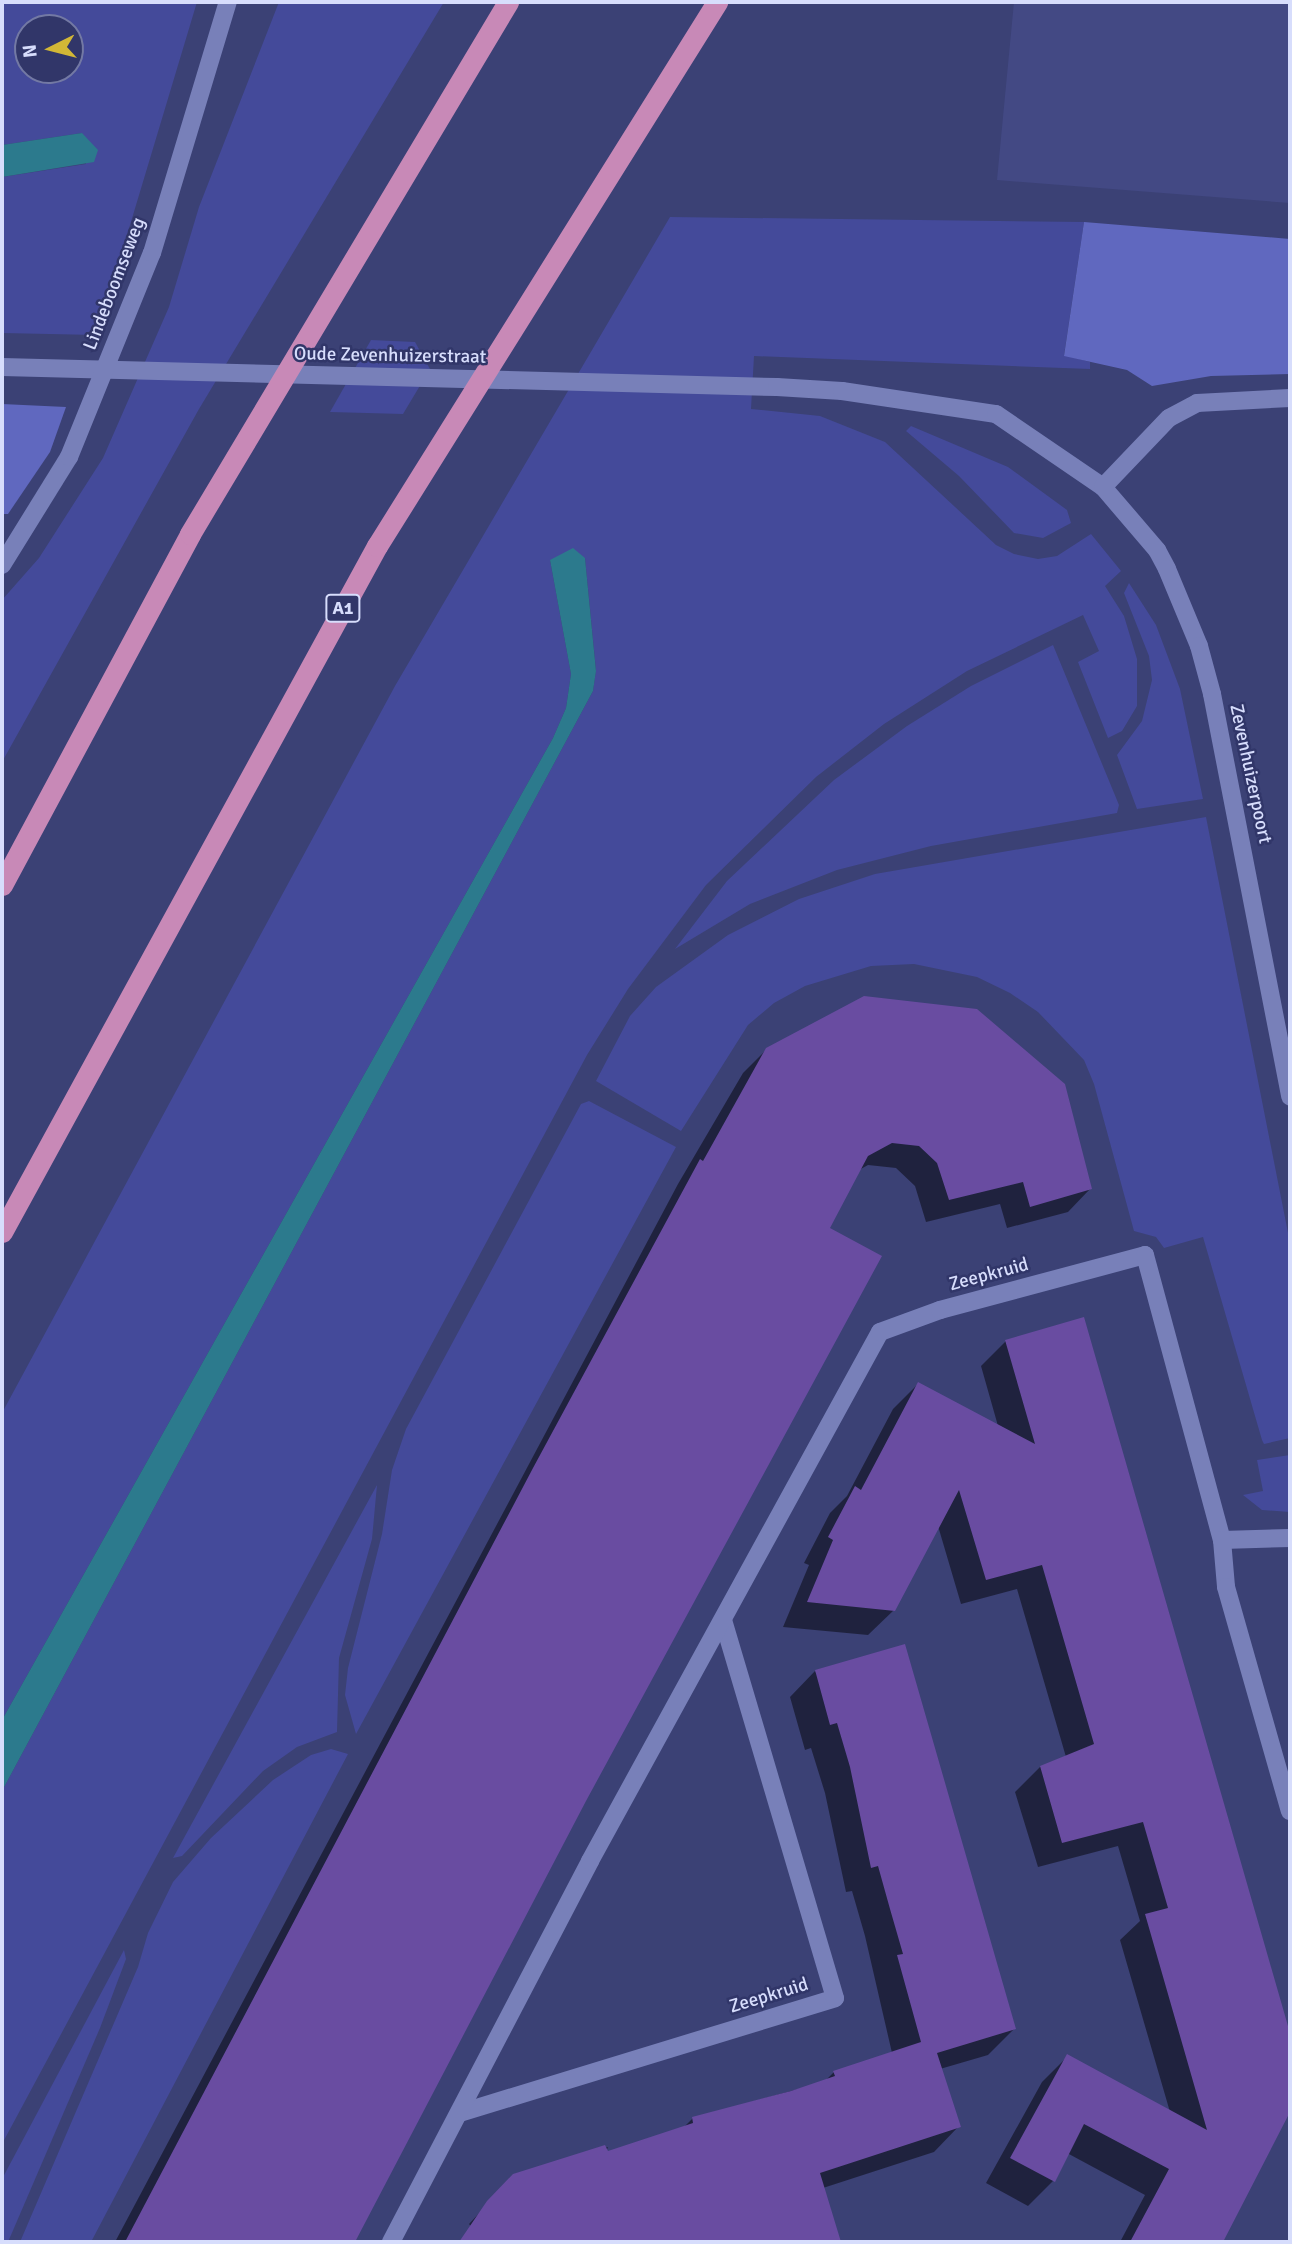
<!DOCTYPE html>
<style>
body{margin:0}
#map{position:relative;width:1292px;height:2244px;overflow:hidden;background:#3b4175;font-family:Signika,sans-serif}
div>[style]{position:absolute}
[style*='--x']{left:calc(var(--x)*1px);top:calc(var(--y)*1px);width:calc(var(--w)*1px);rotate:calc(var(--a)*1deg)}
.built>*{inset:0;background:#434984}
.green>*{inset:0;background:#444a9a}
.forest>*{inset:0;background:#6068bf}
.water>*{inset:0;background:#2c7a8d}
.shadow>*{inset:0;background:#0007}
.building>*{inset:0;background:#694ca1}
.minor>*{height:18px;margin:-9px;padding:0 9px;transform-origin:9px;border-radius:9px;background:#7880b9}
.highway>*{height:21px;margin:-10.5px;padding:0 10.5px;transform-origin:10.5px;border-radius:10.5px;background:#c889b7}
span{translate:-50% -50%;white-space:nowrap;text-align:center;line-height:1.15;-webkit-text-stroke:5px #313669;paint-order:stroke}
.shield-label span{padding:2px 5px;background:#313669;border:2px solid;border-radius:5px;-webkit-text-stroke-width:0}
.shield-label{font-size:18px;color:#d7ddfc;font-weight:700}
.street-label{font-size:19px;color:#d7ddfc}
.frame{position:absolute;inset:0;border:4px solid #d7ddfc;pointer-events:none}
.north{position:absolute;left:14px;top:14px;width:70px;height:70px;box-sizing:border-box;background:#313669;border:2px solid #7379a4;border-radius:50%;rotate:264deg;font-size:19px;font-weight:700;line-height:28px;text-align:center;color:#d7ddfc}
.north::after{content:'';display:block;margin:auto;width:24px;height:32px;background:#d2b736;clip-path:polygon(50% 0,100% 100%,50% 72%,0 100%)}
</style>
<div id="map">
<div class="built">
<i style="clip-path:polygon(1014px 2px,1290px 2px,1290px 203px,997px 180px)"></i>
</div>
<div class="green">
<i style="clip-path:polygon(evenodd,2px 2px,197px 2px,97px 335px,2px 333px,2px 177px,86px 164px,82px 133px,2px 145px,2px 2px,28px 28px,70px 28px,70px 70px,28px 70px,28px 28px)"></i>
<i style="clip-path:polygon(279px 2px,444px 2px,199px 409px,2px 762px,2px 600px,39px 558px,103px 458px,169px 307px,199px 207px)"></i>
<i style="clip-path:polygon(670px 217px,1084px 222px,1064px 355px,1090px 362px,1090px 369px,754px 356px,751px 409px,820px 416px,885px 442px,996px 545px,1014px 554px,1038px 559px,1057px 556px,1091px 534px,1121px 571px,1105px 586px,1124px 616px,1137px 659px,1137px 706px,1122px 731px,1108px 738px,1078px 662px,1099px 651px,1083px 615px,967px 671px,884px 724px,816px 777px,706px 885px,628px 989px,587px 1055px,2px 2144px,2px 1791px,593px 691px,596px 670px,585px 558px,550px 560px,571px 674px,566px 708px,553px 738px,2px 1720px,2px 1413px,395px 686px)"></i>
<i style="clip-path:polygon(371px 340px,415px 342px,430px 369px,403px 414px,330px 412px)"></i>
<i style="clip-path:polygon(911px 426px,1008px 467px,1067px 510px,1071px 523px,1043px 538px,1014px 533px,959px 476px,906px 431px)"></i>
<i style="clip-path:polygon(1129px 583px,1156px 625px,1180px 689px,1203px 799px,1137px 809px,1117px 755px,1142px 721px,1152px 680px,1149px 656px,1124px 593px)"></i>
<i style="clip-path:polygon(1053px 645px,1119px 805px,1117px 813px,931px 846px,837px 870px,750px 904px,675px 949px,727px 881px,834px 780px,907px 726px,971px 686px)"></i>
<i style="clip-path:polygon(1206px 817px,1290px 1243px,1290px 1438px,1264px 1444px,1262px 1440px,1203px 1237px,1164px 1248px,1156px 1237px,1134px 1231px,1094px 1084px,1084px 1060px,1038px 1012px,1010px 993px,977px 977px,914px 964px,871px 966px,805px 986px,774px 1003px,748px 1025px,681px 1131px,596px 1081px,630px 1016px,656px 987px,728px 935px,799px 899px,875px 874px)"></i>
<i style="clip-path:polygon(589px 1101px,676px 1147px,356px 1734px,345px 1695px,348px 1668px,382px 1534px,392px 1470px,406px 1429px,581px 1104px)"></i>
<i style="clip-path:polygon(1290px 1455px,1290px 1512px,1262px 1510px,1243px 1495px,1263px 1491px,1257px 1460px)"></i>
<i style="clip-path:polygon(377px 1485px,372px 1539px,339px 1658px,337px 1732px,297px 1747px,263px 1771px,182px 1856px,173px 1858px)"></i>
<i style="clip-path:polygon(331px 1749px,348px 1754px,91px 2242px,20px 2242px,138px 1967px,148px 1933px,173px 1882px,211px 1838px,273px 1780px,311px 1755px)"></i>
<i style="clip-path:polygon(124px 1950px,126px 1959px,100px 2028px,8px 2242px,2px 2242px,2px 2179px)"></i>
</div>
<div class="forest">
<i style="clip-path:polygon(1084px 222px,1290px 239px,1290px 374px,1211px 376px,1152px 386px,1127px 370px,1064px 356px)"></i>
<i style="clip-path:polygon(2px 404px,66px 407px,50px 452px,8px 514px,2px 514px)"></i>
</div>
<div class="water">
<i style="clip-path:polygon(82px 133px,98px 150px,94px 162px,2px 177px,2px 145px)"></i>
<i style="clip-path:polygon(573px 548px,585px 558px,596px 671px,593px 691px,2px 1791px,2px 1720px,553px 738px,566px 708px,571px 674px,550px 560px)"></i>
</div>
<div class="shadow">
<i style="clip-path:polygon(767px 1049px,1090px 1189px,1068px 1212px,1007px 1228px,1000px 1204px,926px 1222px,915px 1186px,896px 1168px,868px 1165px,859px 1170px,827px 1229px,584px 1801px,353px 2242px,115px 2242px,678px 1184px,743px 1073px)"></i>
<i style="clip-path:polygon(1083px 1319px,1290px 2048px,1290px 2108px,1221px 2242px,1120px 2242px,1145px 2195px,1067px 2153px,1053px 2181px,1028px 2206px,986px 2183px,1042px 2082px,1067px 2057px,1170px 2112px,1120px 1940px,1140px 1921px,1118px 1846px,1038px 1867px,1015px 1792px,1040px 1767px,1066px 1757px,1017px 1589px,961px 1604px,938px 1526px,894px 1610px,868px 1635px,783px 1627px,809px 1565px,804px 1563px,830px 1513px,847px 1496px,893px 1409px,918px 1384px,998px 1426px,981px 1366px,1006px 1341px)"></i>
<i style="clip-path:polygon(815px 1671px,1014px 2029px,988px 2055px,940px 2069px,959px 2126px,934px 2152px,823px 2188px,840px 2242px,701px 2242px,697px 2230px,659px 2242px,484px 2242px,469px 2224px,514px 2176px,608px 2147px,605px 2154px,683px 2128px,693px 2118px,824px 2082px,834px 2072px,892px 2053px,865px 1936px,852px 1891px,846px 1892px,825px 1793px,811px 1748px,805px 1750px,790px 1697px)"></i>
</div>
<div class="building">
<i style="clip-path:polygon(864px 996px,977px 1009px,1065px 1084px,1092px 1189px,1030px 1207px,1023px 1182px,949px 1200px,937px 1163px,919px 1146px,892px 1143px,868px 1156px,830px 1228px,882px 1256px,586px 1801px,355px 2242px,125px 2242px,533px 1468px,700px 1159px,703px 1161px,766px 1048px)"></i>
<i style="clip-path:polygon(1084px 1317px,1290px 2033px,1290px 2112px,1223px 2242px,1130px 2242px,1169px 2169px,1084px 2124px,1055px 2182px,1010px 2158px,1067px 2054px,1207px 2130px,1145px 1914px,1168px 1908px,1143px 1822px,1062px 1843px,1040px 1766px,1094px 1744px,1042px 1565px,986px 1580px,959px 1490px,895px 1611px,807px 1602px,833px 1540px,828px 1537px,855px 1486px,861px 1490px,918px 1382px,1035px 1444px,1005px 1340px)"></i>
<i style="clip-path:polygon(905px 1644px,1016px 2029px,937px 2053px,961px 2127px,820px 2173px,841px 2242px,459px 2242px,487px 2201px,513px 2174px,605px 2145px,608px 2151px,693px 2123px,692px 2117px,791px 2091px,835px 2076px,833px 2071px,921px 2042px,897px 1955px,903px 1954px,890px 1909px,878px 1866px,871px 1868px,850px 1767px,837px 1723px,830px 1725px,815px 1670px)"></i>
</div>
<div class="minor">
<i style="--x:2;--y:367;--w:775;--a:1.48"></i>
<i style="--x:777;--y:387;--w:65;--a:3.5"></i>
<i style="--x:842;--y:391;--w:156;--a:8.5"></i>
<i style="--x:996;--y:414;--w:130;--a:34.3"></i>
<i style="--x:1103;--y:487;--w:83;--a:49.4"></i>
<i style="--x:1157;--y:550;--w:21;--a:62"></i>
<i style="--x:1167;--y:569;--w:83;--a:67.4"></i>
<i style="--x:1199;--y:646;--w:50;--a:74.8"></i>
<i style="--x:1212;--y:694;--w:410;--a:79"></i>
<i style="--x:1103;--y:487;--w:95;--a:-46.3"></i>
<i style="--x:1169;--y:418;--w:32;--a:-28"></i>
<i style="--x:1197;--y:403;--w:93;--a:-3.1"></i>
<i style="--x:2;--y:565;--w:127;--a:-58.2"></i>
<i style="--x:69;--y:457;--w:220;--a:-67.9"></i>
<i style="--x:152;--y:253;--w:262;--a:-73.2"></i>
<i style="--x:1222;--y:1540;--w:68;--a:-1.7"></i>
<i style="--x:460;--y:2113;--w:392;--a:-17"></i>
<i style="--x:835;--y:1998;--w:393;--a:-106.5"></i>
<i style="--x:391;--y:2242;--w:430;--a:-62.4"></i>
<i style="--x:590;--y:1861;--w:603;--a:-61.27"></i>
<i style="--x:880;--y:1332;--w:64;--a:-20.1"></i>
<i style="--x:940;--y:1310;--w:212;--a:-15"></i>
<i style="--x:1145;--y:1255;--w:295;--a:74.9"></i>
<i style="--x:1222;--y:1540;--w:47;--a:85.1"></i>
<i style="--x:1226;--y:1587;--w:233;--a:74.1"></i>
</div>
<div class="highway">
<i style="--x:2;--y:885;--w:398;--a:-61.8"></i>
<i style="--x:190;--y:534;--w:620;--a:-59.13"></i>
<i style="--x:2;--y:1232;--w:782;--a:-61.34"></i>
<i style="--x:377;--y:546;--w:642;--a:-57.99"></i>
</div>
<div class="shield-label">
<span style="left:343px;top:608px">A1</span>
</div>
<div class="street-label">
<span style="left:115px;top:284px;rotate:-69deg">Lindeboomseweg</span>
<span style="left:390px;top:356px;rotate:1deg">Oude Zevenhuizerstraat</span>
<span style="left:1250px;top:774px;rotate:78deg">Zevenhuizerpoort</span>
<span style="left:989px;top:1275px;rotate:-15deg">Zeepkruid</span>
<span style="left:769px;top:1996px;rotate:-17deg">Zeepkruid</span>
</div>
<div class="frame"></div>
<div class="north">N</div>
</div>
